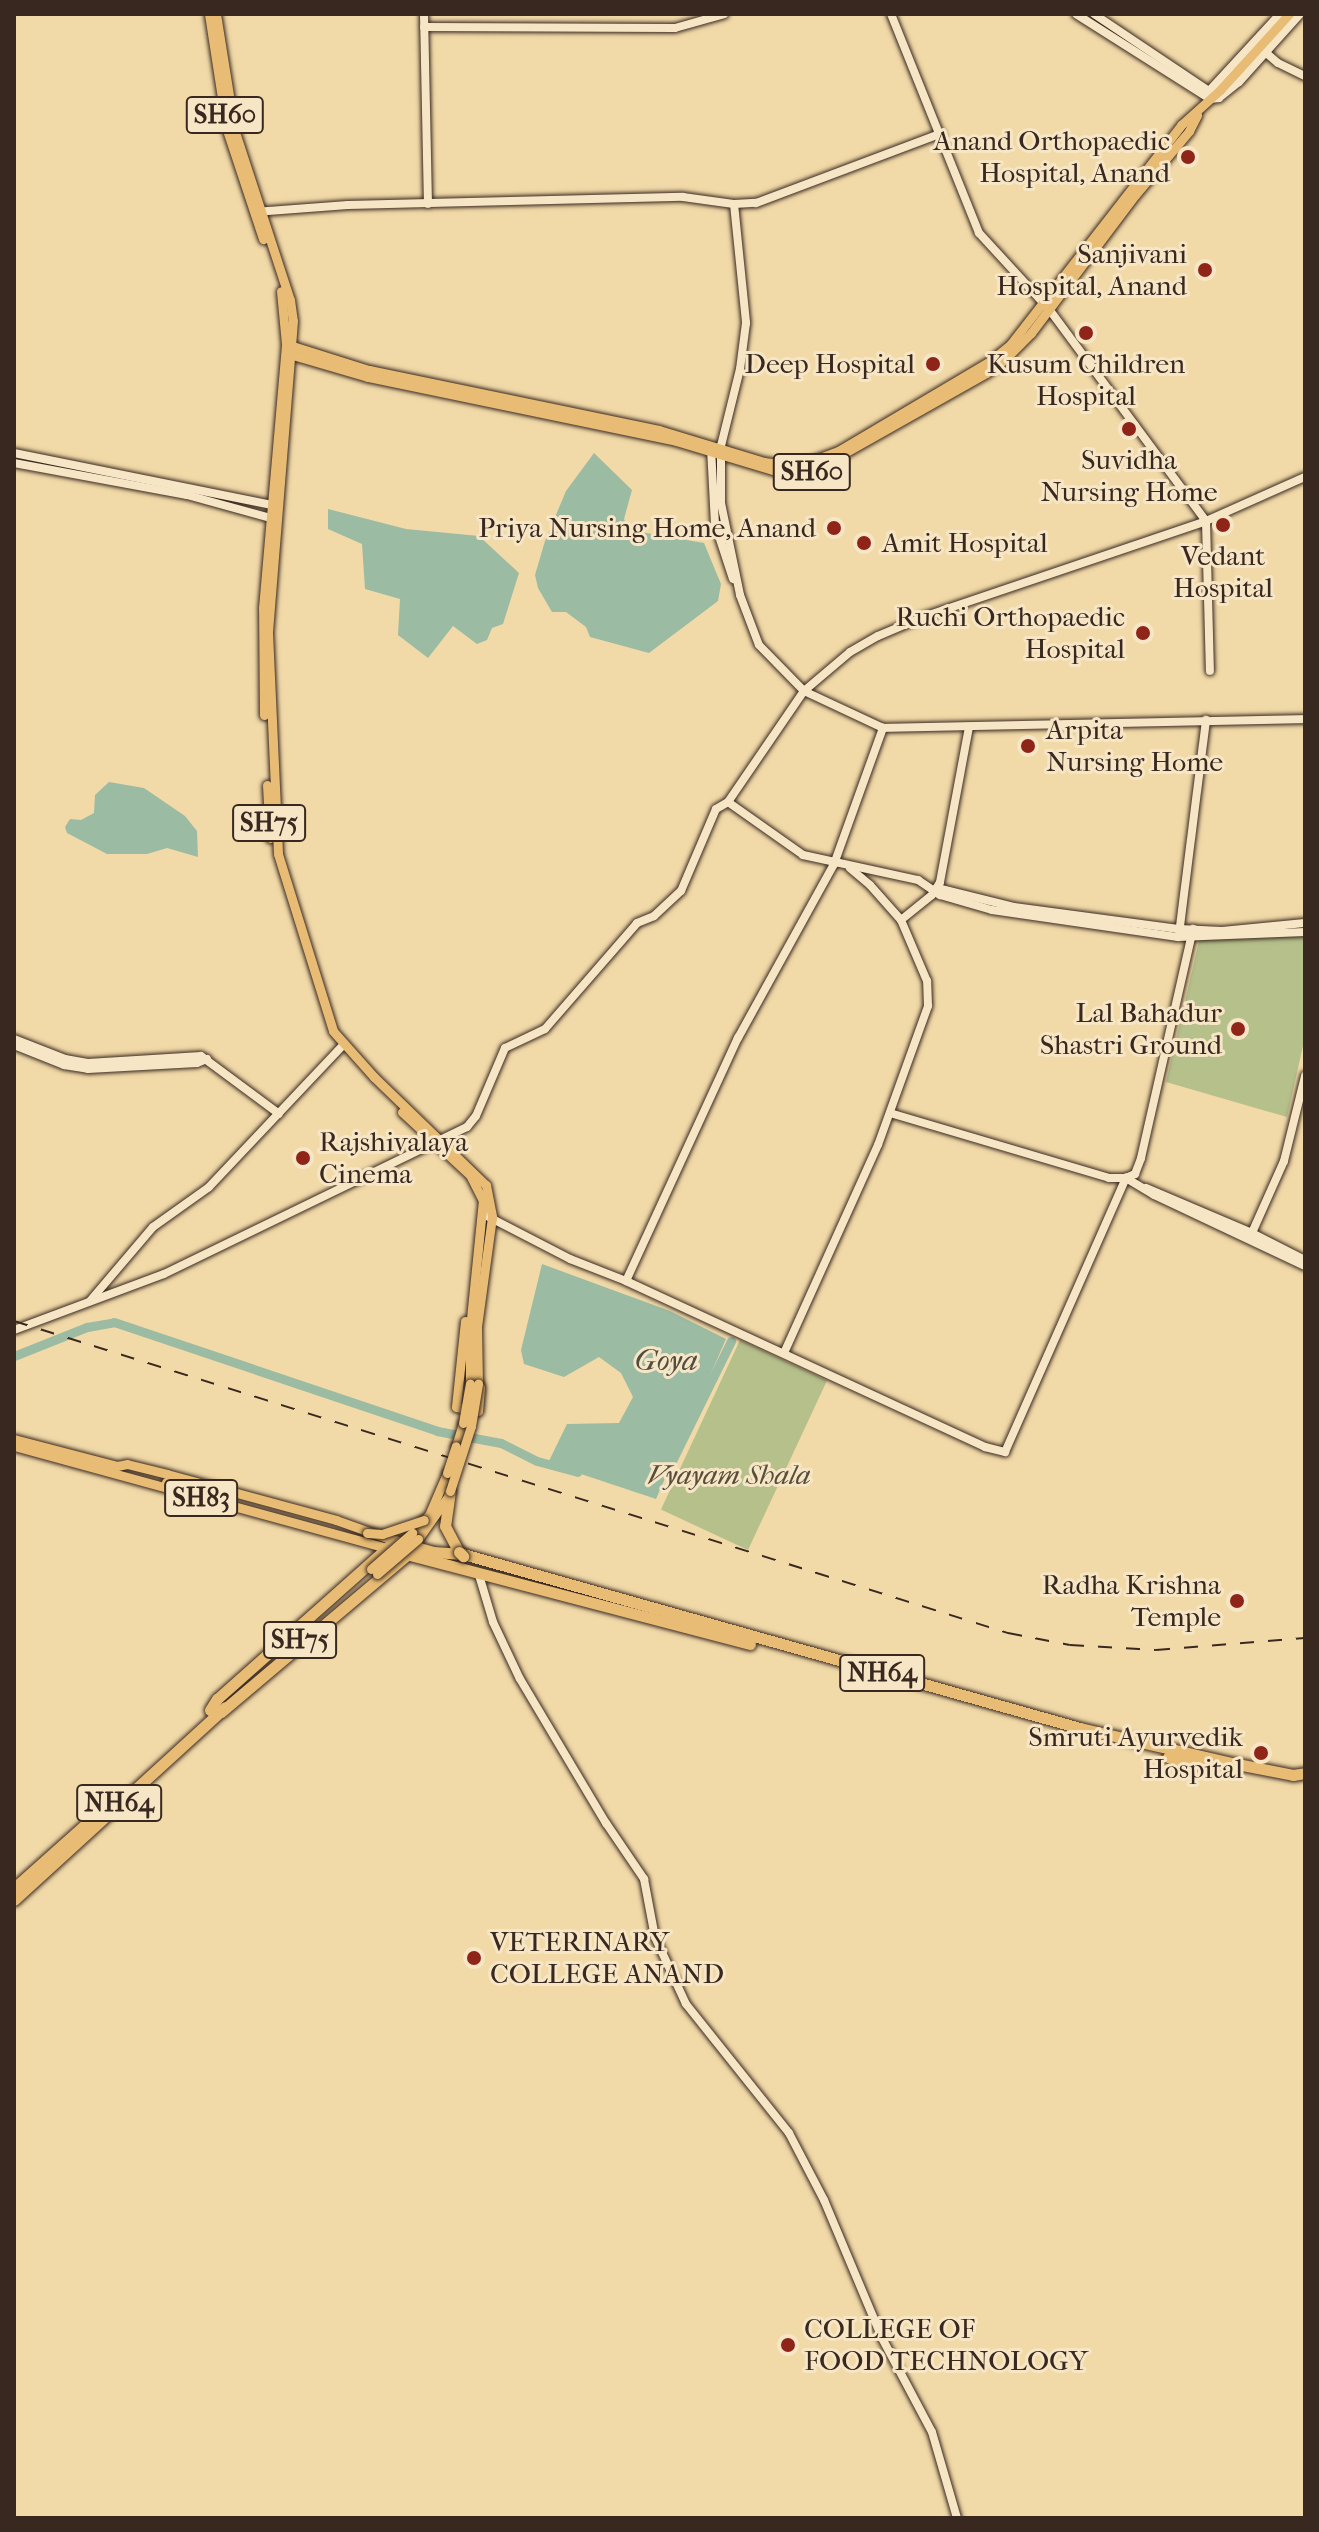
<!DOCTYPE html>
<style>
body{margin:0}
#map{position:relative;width:1319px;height:2532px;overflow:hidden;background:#f1d9a8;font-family:"IM FELL French Canon",serif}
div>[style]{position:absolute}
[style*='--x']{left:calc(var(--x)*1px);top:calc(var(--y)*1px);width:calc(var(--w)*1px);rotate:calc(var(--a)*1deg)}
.green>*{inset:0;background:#b5c08b;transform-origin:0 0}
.water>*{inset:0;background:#9cbba3}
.river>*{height:9px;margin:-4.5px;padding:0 4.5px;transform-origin:4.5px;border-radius:4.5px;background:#9cbba3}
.roads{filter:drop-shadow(0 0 2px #39281f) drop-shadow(0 0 2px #39281f)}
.secondary>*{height:8px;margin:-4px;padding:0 4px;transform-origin:4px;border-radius:4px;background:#f6e6c6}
.primary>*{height:9px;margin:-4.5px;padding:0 4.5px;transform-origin:4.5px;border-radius:4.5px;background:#e8bc74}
.highway>*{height:11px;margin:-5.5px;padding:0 5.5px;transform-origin:5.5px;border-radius:5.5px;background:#e8bc74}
.rail>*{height:2px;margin-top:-1px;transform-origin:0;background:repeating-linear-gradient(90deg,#39281f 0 14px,transparent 0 28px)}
.bridges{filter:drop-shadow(0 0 2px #39281f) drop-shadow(0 0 2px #39281f)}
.primary-bridge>*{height:9px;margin:-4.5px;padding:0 4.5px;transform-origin:4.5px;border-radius:4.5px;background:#e8bc74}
.highway-bridge>*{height:11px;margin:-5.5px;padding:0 5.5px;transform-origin:5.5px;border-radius:5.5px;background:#e8bc74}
.dots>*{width:22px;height:22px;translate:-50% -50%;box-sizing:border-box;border:4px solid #f6e6c6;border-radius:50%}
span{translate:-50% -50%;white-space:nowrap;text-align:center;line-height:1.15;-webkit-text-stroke:6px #f6e6c6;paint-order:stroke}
.shield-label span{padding:2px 6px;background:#f6e6c6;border:2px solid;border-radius:6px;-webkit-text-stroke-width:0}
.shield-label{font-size:26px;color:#39281f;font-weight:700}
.poi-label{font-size:28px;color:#39281f}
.right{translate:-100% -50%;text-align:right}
.left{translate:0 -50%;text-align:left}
.park-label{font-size:28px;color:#584e3a;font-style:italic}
.water-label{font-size:30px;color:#524d40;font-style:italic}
.frame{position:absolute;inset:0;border:16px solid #39281f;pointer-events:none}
</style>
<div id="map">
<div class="green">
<i style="clip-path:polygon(1305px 928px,1305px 1037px,1287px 1117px,1166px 1082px,1200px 937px)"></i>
<i style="left:740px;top:1340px;width:96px;height:187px;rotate:25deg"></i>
</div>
<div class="water">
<i style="clip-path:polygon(594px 453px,632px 490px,624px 519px,629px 530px,704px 543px,721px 584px,718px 601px,649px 653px,590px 637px,586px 627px,566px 612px,552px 612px,538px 588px,535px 575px,545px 541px,566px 491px)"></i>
<i style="clip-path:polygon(328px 509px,406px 529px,479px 536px,519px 573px,503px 624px,492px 628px,487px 640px,477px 644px,453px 626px,428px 658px,398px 635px,400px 599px,365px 589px,362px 544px,328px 529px)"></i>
<i style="clip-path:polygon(109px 782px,144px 788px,185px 816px,197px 831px,198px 857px,167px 848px,147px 854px,107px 854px,67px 833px,65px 827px,70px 819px,81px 820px,94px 813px,95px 795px)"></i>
<i style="clip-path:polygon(542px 1264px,670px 1311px,726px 1339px,656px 1499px,548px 1463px,567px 1424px,619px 1423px,633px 1397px,621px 1373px,599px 1357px,564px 1377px,524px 1364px,521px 1350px)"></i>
</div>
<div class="river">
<i style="--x:14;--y:1356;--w:79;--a:-21.7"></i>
<i style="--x:87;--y:1327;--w:27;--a:-10"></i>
<i style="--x:114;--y:1322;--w:341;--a:18.6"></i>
<i style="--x:437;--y:1431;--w:65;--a:10.6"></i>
<i style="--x:501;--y:1443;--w:40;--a:26.6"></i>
<i style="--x:537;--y:1461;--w:42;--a:15"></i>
<i style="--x:667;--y:1471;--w:145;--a:-63.8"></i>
</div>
<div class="roads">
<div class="secondary">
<i style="--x:424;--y:14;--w:190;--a:88.8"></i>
<i style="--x:891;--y:14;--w:236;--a:68.1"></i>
<i style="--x:979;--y:233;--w:103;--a:47.4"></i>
<i style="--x:1049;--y:309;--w:264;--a:53.5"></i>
<i style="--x:1206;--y:521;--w:150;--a:88.5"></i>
<i style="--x:1076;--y:14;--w:159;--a:32.4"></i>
<i style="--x:1210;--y:99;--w:9;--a:-6"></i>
<i style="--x:1219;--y:98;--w:26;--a:-39"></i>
<i style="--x:1239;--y:82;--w:91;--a:-48.1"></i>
<i style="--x:1094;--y:14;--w:146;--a:33.8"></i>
<i style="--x:424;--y:27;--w:251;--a:0.2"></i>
<i style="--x:675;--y:28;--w:51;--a:-15.9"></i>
<i style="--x:1264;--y:51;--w:18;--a:41"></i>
<i style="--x:1278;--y:63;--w:30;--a:26"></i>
<i style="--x:1209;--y:91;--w:105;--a:-47.3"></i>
<i style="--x:734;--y:204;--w:120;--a:84.2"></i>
<i style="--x:746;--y:323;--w:46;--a:97.4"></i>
<i style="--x:740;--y:369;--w:79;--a:103.9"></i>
<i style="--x:721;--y:446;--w:57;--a:90"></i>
<i style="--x:721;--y:503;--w:94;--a:78.3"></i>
<i style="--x:740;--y:595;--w:53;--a:69.2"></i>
<i style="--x:759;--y:645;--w:64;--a:45.6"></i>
<i style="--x:804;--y:691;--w:87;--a:25.1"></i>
<i style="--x:883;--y:728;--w:422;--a:-1.2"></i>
<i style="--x:255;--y:212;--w:93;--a:-4.3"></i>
<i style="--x:348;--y:205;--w:335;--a:-1.4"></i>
<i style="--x:683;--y:197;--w:51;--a:7.8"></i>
<i style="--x:734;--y:204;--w:22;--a:-3"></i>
<i style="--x:756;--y:203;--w:197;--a:-20.6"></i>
<i style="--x:711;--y:448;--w:76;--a:87"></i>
<i style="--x:715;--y:524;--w:58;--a:71.9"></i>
<i style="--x:14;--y:453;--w:267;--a:11.4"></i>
<i style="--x:14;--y:463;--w:176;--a:10.5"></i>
<i style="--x:187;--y:495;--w:90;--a:15.4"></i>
<i style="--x:728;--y:802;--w:92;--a:35.2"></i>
<i style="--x:803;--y:855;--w:118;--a:12.3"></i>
<i style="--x:918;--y:880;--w:27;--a:34"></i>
<i style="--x:940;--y:895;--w:54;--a:16.1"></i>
<i style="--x:992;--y:910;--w:188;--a:8.3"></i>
<i style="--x:1178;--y:937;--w:127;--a:-2.3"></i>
<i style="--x:937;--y:888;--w:79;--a:13.9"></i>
<i style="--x:1014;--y:907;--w:166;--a:7.6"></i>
<i style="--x:1179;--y:929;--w:43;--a:2.7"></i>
<i style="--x:1222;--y:931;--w:83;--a:-5.5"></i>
<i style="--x:901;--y:920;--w:40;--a:-39"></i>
<i style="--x:932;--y:895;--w:15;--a:-58"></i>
<i style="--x:940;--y:882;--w:158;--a:-79.4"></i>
<i style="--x:1179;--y:934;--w:216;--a:-82.8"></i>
<i style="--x:14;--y:1039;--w:55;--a:21.4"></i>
<i style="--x:65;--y:1059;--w:23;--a:10"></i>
<i style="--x:88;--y:1063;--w:113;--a:-3.5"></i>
<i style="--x:201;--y:1056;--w:97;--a:36.6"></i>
<i style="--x:14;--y:1045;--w:54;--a:21.8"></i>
<i style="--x:64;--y:1065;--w:24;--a:9"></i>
<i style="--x:88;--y:1069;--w:109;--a:-3.2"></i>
<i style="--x:197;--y:1063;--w:11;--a:-22"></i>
<i style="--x:890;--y:1113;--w:228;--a:16.5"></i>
<i style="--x:1109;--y:1178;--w:17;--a:0"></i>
<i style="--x:1126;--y:1178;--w:33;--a:31"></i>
<i style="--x:1154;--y:1195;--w:167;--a:25.2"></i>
<i style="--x:1146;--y:1188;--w:115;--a:23"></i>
<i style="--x:1252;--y:1233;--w:59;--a:27"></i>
<i style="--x:483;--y:1214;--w:98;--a:27.3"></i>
<i style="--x:570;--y:1259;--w:60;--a:21.4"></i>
<i style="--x:626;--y:1281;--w:396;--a:24.8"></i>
<i style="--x:985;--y:1447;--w:21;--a:14"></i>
<i style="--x:1005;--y:1452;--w:300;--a:-66.2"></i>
<i style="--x:1126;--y:1178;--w:10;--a:-24"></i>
<i style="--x:1135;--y:1174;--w:17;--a:-69"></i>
<i style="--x:1141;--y:1158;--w:235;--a:-77.2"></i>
<i style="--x:1251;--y:1235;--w:81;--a:-66"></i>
<i style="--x:1284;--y:1161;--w:88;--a:-76.1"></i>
<i style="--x:626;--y:1281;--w:268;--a:-65.3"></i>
<i style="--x:738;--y:1038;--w:199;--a:-61.1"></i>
<i style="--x:834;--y:864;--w:145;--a:-70.2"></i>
<i style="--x:90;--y:1301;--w:97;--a:-49.6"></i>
<i style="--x:153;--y:1227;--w:69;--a:-35.5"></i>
<i style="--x:209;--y:1187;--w:197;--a:-46.6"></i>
<i style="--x:14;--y:1330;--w:160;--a:-20.5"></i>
<i style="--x:164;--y:1274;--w:337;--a:-25.9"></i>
<i style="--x:467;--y:1127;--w:14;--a:-51"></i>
<i style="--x:476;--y:1116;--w:74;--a:-66.9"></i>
<i style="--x:505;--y:1048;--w:44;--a:-25.4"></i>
<i style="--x:545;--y:1029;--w:140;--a:-49"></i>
<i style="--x:637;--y:923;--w:18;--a:-22"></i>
<i style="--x:654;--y:916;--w:37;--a:-43"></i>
<i style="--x:681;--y:891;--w:89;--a:-66.9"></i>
<i style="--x:716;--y:809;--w:14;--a:-30"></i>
<i style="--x:728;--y:802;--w:135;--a:-55.6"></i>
<i style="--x:804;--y:691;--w:60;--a:-40.3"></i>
<i style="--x:850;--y:652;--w:32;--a:-30"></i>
<i style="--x:878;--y:636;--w:49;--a:-22.9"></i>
<i style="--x:923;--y:617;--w:299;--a:-18.7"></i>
<i style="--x:1206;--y:521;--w:108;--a:-24"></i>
<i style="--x:784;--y:1353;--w:228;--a:-65.7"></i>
<i style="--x:878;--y:1145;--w:148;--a:-70.2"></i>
<i style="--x:928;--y:1006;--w:25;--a:-92"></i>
<i style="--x:927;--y:981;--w:66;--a:-113.1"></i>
<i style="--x:901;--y:920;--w:47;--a:-131.5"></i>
<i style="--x:870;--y:885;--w:26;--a:-140"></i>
<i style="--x:479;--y:1575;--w:49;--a:73.4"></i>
<i style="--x:493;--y:1622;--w:63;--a:64.7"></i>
<i style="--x:520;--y:1679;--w:168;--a:59.2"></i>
<i style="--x:606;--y:1823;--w:68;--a:55.8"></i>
<i style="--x:644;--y:1879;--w:59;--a:79.3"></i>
<i style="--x:655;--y:1937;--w:74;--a:65.2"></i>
<i style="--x:686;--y:2004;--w:165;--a:51.4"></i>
<i style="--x:789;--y:2133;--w:76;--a:62.4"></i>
<i style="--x:824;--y:2200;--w:150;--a:67.2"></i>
<i style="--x:882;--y:2338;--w:106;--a:62"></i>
<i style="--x:932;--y:2432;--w:90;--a:73.8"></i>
</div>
<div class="primary">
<i style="--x:209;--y:14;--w:117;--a:81.2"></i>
<i style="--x:227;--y:130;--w:115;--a:71.7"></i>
<i style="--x:216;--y:14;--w:120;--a:80.9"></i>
<i style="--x:235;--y:132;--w:177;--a:71.9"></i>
<i style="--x:290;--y:300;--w:21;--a:82"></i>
<i style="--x:293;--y:321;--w:313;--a:94.6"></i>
<i style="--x:268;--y:633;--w:221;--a:87.4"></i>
<i style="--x:278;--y:854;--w:185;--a:72.7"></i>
<i style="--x:333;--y:1031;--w:62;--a:48.3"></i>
<i style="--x:374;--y:1077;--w:156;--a:44"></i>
<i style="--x:486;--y:1185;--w:33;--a:79"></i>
<i style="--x:492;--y:1217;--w:111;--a:97.8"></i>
<i style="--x:477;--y:1327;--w:57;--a:89"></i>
<i style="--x:289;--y:345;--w:84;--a:17.4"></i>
<i style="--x:369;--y:370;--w:296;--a:11.7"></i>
<i style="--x:659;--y:430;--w:110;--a:16.9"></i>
<i style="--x:764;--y:462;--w:34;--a:7"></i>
<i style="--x:798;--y:466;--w:43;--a:-20.6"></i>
<i style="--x:838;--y:451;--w:177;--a:-30.6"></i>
<i style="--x:990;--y:361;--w:26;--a:-39"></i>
<i style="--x:1010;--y:345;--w:279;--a:-52.1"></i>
<i style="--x:1181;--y:125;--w:52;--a:-41.9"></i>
<i style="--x:1220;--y:90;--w:103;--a:-47.8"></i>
<i style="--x:289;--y:354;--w:82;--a:16.2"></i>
<i style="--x:368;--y:377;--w:315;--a:11.7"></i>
<i style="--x:676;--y:441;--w:112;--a:16.7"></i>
<i style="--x:783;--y:473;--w:24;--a:2"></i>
<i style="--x:807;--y:474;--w:206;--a:-29.4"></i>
<i style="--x:986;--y:373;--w:22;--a:-36"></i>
<i style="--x:1004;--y:360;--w:38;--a:-45"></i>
<i style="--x:1031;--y:333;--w:173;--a:-53"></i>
<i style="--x:1135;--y:195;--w:84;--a:-49.8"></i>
<i style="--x:1189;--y:131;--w:18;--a:-63"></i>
<i style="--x:264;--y:715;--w:107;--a:-90.5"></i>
<i style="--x:263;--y:608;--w:265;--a:-85"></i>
<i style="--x:286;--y:344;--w:53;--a:-95.4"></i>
<i style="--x:267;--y:785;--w:53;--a:86.8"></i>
<i style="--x:402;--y:1112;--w:93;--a:42.8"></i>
<i style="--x:470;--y:1175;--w:28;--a:63"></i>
<i style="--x:483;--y:1200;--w:129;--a:95.8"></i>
<i style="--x:470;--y:1328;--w:56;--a:90"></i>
<i style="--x:465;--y:1321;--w:86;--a:96"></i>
<i style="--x:456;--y:1407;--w:22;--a:10"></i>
<i style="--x:478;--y:1411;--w:24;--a:-85"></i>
<i style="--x:14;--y:1439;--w:106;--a:14.7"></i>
<i style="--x:117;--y:1466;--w:10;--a:-11"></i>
<i style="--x:127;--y:1464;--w:41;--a:14"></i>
<i style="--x:167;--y:1474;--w:175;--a:15.2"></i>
<i style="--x:336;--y:1520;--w:63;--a:19.6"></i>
<i style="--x:14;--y:1446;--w:387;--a:15.3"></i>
<i style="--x:456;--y:1446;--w:24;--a:-73"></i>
<i style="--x:166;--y:1482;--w:49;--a:14"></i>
<i style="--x:412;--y:1533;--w:25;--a:-47"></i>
<i style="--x:429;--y:1515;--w:46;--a:-66.8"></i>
<i style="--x:418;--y:1539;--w:50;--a:-54.7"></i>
</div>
<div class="highway">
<i style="--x:450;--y:1491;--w:35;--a:98"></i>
<i style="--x:445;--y:1526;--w:30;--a:62"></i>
<i style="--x:395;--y:1551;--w:367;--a:14.7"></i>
<i style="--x:210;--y:1710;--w:13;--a:-58"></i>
<i style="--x:217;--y:1699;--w:238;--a:-41.6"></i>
<i style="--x:395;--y:1541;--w:40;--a:16"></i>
<i style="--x:433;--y:1552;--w:30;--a:4"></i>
<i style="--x:463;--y:1554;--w:641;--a:15.75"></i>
<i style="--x:1080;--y:1728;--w:156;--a:13"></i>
<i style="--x:1232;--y:1763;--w:62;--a:11.1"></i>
<i style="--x:1293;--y:1775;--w:12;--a:-9"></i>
<i style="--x:221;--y:1712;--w:246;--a:-40.2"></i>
<i style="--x:1168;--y:1757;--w:39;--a:12"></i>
<i style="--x:14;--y:1888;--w:111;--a:-41.7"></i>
<i style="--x:14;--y:1900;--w:286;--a:-42.4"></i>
</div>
</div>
<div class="rail">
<i style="--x:14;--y:1321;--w:1042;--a:17.43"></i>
<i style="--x:1008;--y:1633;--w:63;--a:11"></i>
<i style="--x:1070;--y:1645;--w:86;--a:3.3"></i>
<i style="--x:1156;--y:1650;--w:149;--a:-4.6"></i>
</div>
<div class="bridges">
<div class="primary-bridge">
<i style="--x:463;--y:1423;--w:40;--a:-80"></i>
<i style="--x:447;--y:1473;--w:28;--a:-72"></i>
<i style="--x:450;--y:1491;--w:68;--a:-72.1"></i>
<i style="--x:471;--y:1426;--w:43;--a:-80.5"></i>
<i style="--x:367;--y:1533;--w:15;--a:4"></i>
<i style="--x:382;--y:1534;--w:44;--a:-18.4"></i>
<i style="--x:371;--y:1569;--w:55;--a:-41.3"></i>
<i style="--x:377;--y:1574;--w:54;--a:-40.5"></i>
</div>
<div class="highway-bridge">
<i style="--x:459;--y:1552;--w:6;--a:45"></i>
</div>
</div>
<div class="dots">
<i style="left:1188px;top:157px;background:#8f2418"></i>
<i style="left:1205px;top:270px;background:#8f2418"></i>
<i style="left:1086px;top:333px;background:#8f2418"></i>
<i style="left:933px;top:364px;background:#8f2418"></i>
<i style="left:1129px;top:429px;background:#8f2418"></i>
<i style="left:1223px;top:525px;background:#8f2418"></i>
<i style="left:834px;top:528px;background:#8f2418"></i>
<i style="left:864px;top:543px;background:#8f2418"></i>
<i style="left:1143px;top:633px;background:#8f2418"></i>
<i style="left:1028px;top:746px;background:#8f2418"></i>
<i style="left:1238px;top:1029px;background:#8f2418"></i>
<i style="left:303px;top:1158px;background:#8f2418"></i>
<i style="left:1237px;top:1601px;background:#8f2418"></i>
<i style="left:1261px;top:1753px;background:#8f2418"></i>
<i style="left:474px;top:1958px;background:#8f2418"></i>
<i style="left:788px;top:2345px;background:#8f2418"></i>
</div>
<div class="shield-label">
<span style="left:225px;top:115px">SH60</span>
<span style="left:812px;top:472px">SH60</span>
<span style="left:269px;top:823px">SH75</span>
<span style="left:201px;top:1498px">SH83</span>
<span style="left:300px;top:1640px">SH75</span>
<span style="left:882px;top:1673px">NH64</span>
<span style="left:119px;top:1803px">NH64</span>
</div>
<div class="poi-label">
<span class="right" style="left:1170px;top:157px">Anand Orthopaedic<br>Hospital, Anand</span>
<span class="right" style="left:1187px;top:270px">Sanjivani<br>Hospital, Anand</span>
<span class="right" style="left:915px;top:364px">Deep Hospital</span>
<span style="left:1086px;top:380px">Kusum Children<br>Hospital</span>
<span style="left:1129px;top:476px">Suvidha<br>Nursing Home</span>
<span class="right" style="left:816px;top:528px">Priya Nursing Home, Anand</span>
<span class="left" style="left:882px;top:543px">Amit Hospital</span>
<span style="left:1223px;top:572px">Vedant<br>Hospital</span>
<span class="right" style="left:1125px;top:633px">Ruchi Orthopaedic<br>Hospital</span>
<span class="left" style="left:1046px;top:746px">Arpita<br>Nursing Home</span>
<span class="right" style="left:1222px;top:1029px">Lal Bahadur<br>Shastri Ground</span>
<span class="left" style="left:319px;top:1158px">Rajshivalaya<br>Cinema</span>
<span class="right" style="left:1221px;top:1601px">Radha Krishna<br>Temple</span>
<span class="right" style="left:1243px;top:1753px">Smruti Ayurvedik<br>Hospital</span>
<span class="left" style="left:490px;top:1958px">VETERINARY<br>COLLEGE ANAND</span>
<span class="left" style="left:804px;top:2345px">COLLEGE OF<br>FOOD TECHNOLOGY</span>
</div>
<div class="park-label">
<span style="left:729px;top:1475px">Vyayam Shala</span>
</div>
<div class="water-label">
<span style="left:666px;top:1361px">Goya</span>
</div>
<div class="frame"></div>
</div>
